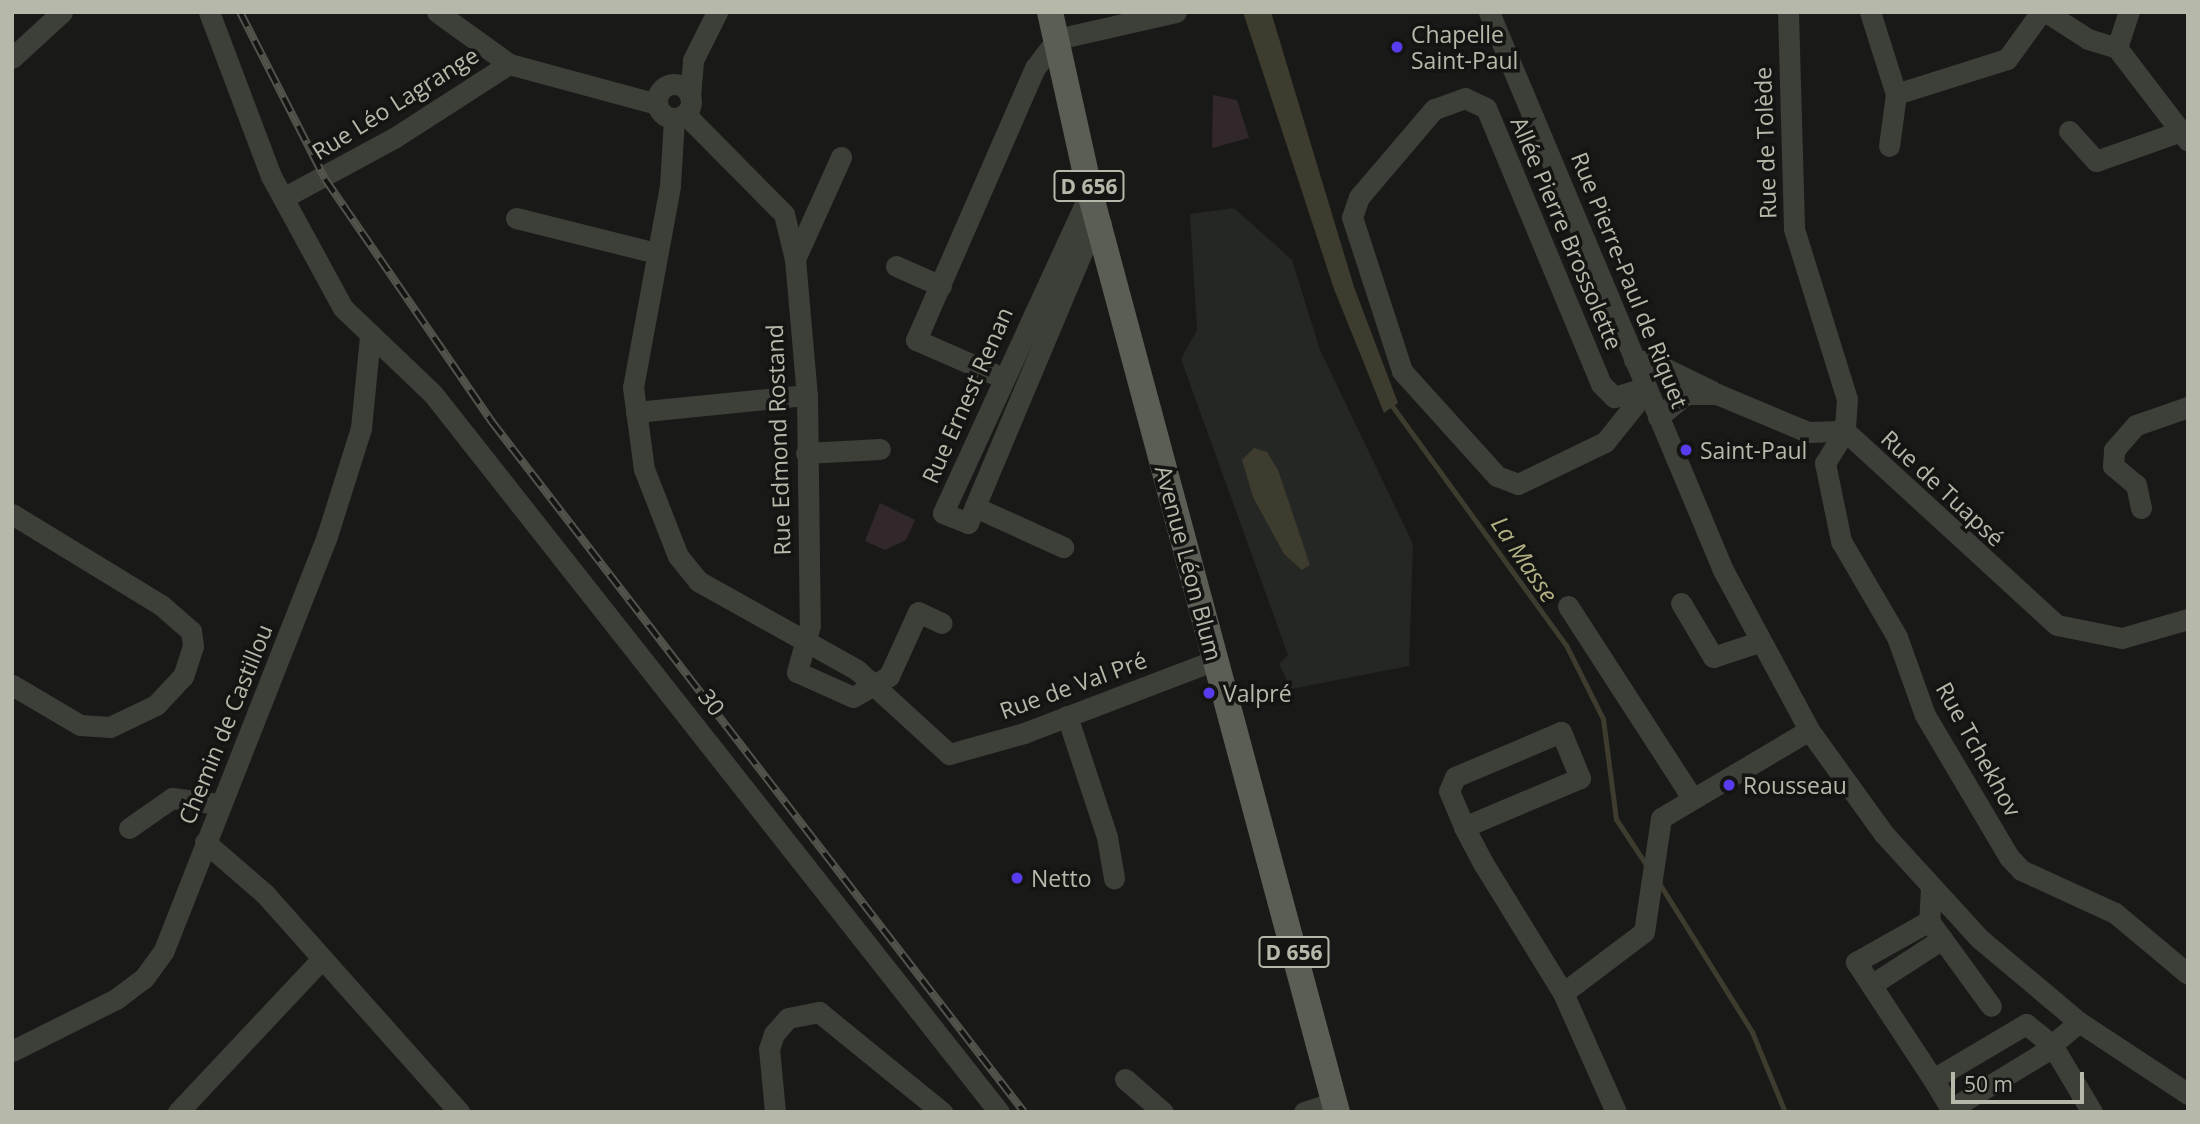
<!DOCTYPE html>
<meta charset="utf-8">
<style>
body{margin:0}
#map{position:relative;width:2200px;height:1124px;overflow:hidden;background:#191a18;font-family:"Open Sans",sans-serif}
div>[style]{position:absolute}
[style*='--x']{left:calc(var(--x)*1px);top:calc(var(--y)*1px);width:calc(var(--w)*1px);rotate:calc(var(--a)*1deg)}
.built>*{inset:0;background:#252724}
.green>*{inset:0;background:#32282b}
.water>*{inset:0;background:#3e3c2e}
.stream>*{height:5px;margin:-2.5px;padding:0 2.5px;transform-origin:2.5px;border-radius:2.5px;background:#3e3c2e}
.minor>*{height:21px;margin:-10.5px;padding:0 10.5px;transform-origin:10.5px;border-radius:10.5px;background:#3d3f39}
.minor>.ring{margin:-10.5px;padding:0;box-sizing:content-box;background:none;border:21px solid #3d3f39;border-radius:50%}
.major>*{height:26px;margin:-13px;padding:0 13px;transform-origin:13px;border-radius:13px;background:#5b5e55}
.rail>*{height:8px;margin-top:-4px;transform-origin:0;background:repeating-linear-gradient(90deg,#141513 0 16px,#52544c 0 32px);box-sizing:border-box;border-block:2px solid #52544c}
.dots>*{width:19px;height:19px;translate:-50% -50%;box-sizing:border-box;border:4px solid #141513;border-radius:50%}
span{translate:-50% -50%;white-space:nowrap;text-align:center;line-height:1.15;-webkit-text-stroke:7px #141513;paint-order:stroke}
.shield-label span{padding:2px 5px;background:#141513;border:2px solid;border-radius:5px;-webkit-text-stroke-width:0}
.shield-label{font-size:21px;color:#b6b9aa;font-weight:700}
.poi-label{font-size:23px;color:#b6b9aa}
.left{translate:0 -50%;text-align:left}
.street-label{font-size:23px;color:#b6b9aa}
.water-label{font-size:24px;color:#b3b183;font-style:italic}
.frame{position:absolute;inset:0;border:14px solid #b6b9aa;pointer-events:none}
.scale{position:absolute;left:1951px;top:1072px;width:133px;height:32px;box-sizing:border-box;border:4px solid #b6b9aa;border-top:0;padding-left:9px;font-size:21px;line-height:24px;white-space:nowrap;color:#b6b9aa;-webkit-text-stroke:5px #141513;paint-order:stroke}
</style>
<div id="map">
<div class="built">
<i style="clip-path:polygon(1234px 208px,1292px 260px,1320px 350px,1413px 544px,1409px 666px,1291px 689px,1279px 664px,1288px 655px,1181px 359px,1197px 330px,1190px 214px)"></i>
</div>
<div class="green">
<i style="clip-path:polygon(1213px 95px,1237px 100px,1249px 138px,1212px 148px)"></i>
<i style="clip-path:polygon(880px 503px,915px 520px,906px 540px,885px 550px,865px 541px)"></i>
</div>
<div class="water">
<i style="clip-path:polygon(1243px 12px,1271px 12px,1354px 287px,1398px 403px,1384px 413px,1334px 289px)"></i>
<i style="clip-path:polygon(1254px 448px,1267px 452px,1278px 470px,1310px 565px,1302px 570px,1284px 554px,1253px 497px,1242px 460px)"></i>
</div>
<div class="stream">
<i style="--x:1390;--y:403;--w:299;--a:54"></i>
<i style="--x:1566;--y:645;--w:83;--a:63.4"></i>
<i style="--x:1603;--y:719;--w:101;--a:82.6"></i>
<i style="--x:1616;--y:819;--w:56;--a:56.6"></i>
<i style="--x:1659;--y:883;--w:176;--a:58"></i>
<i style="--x:1752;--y:1032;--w:87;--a:67.6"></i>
</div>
<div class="minor">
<i style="--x:209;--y:12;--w:175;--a:69.3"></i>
<i style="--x:271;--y:176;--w:150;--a:61.4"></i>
<i style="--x:343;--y:308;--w:124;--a:43.7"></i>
<i style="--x:433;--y:394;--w:914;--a:51.75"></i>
<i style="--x:437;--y:12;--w:89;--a:35.8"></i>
<i style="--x:1489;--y:12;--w:605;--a:67.25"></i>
<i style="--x:1723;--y:570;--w:182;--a:61.7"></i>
<i style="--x:1809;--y:730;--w:128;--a:54.2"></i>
<i style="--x:1884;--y:834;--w:142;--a:47.6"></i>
<i style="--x:1980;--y:939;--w:129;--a:40"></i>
<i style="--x:2079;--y:1022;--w:131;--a:33.4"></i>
<i style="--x:1788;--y:12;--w:217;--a:88.4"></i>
<i style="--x:1794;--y:229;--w:178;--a:72.7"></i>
<i style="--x:1847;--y:399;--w:32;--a:94"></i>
<i style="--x:1845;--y:431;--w:38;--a:122"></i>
<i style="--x:1825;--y:463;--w:80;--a:78.4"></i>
<i style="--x:1841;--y:541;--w:111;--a:59.7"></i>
<i style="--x:1897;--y:637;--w:83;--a:70.3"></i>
<i style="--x:1925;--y:715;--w:165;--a:59.4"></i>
<i style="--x:2009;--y:857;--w:18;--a:47"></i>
<i style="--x:2021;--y:870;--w:103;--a:24.6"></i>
<i style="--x:2115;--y:913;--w:95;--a:39.9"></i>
<i style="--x:1870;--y:12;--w:86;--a:72.4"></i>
<i style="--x:1896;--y:94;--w:116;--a:-17.5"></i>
<i style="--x:2007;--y:59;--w:58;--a:-54.1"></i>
<i style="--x:2046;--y:12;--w:50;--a:32.7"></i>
<i style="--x:2088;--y:39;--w:30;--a:17"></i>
<i style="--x:2117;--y:48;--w:117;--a:52.6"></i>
<i style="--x:2117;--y:48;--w:38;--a:-72"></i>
<i style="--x:12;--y:58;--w:68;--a:-42.6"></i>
<i class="ring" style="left:657px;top:84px;width:13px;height:13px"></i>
<i style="--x:690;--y:96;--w:36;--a:-85"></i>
<i style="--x:693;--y:60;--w:54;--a:-63.4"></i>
<i style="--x:685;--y:114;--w:141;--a:45.3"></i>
<i style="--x:784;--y:214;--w:46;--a:76.3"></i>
<i style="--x:795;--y:259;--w:137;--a:85"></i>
<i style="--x:807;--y:395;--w:230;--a:89.3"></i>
<i style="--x:810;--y:625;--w:49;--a:105.5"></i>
<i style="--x:797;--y:672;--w:61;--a:24.1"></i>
<i style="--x:853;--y:697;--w:42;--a:-30.3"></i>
<i style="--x:889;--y:676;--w:70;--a:-65.6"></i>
<i style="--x:918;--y:612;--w:26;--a:25"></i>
<i style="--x:674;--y:118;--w:68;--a:93.4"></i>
<i style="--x:670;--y:186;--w:204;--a:100.4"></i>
<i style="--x:633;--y:387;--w:83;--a:82.4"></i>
<i style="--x:644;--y:469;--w:93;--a:68.7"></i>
<i style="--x:678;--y:556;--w:32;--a:51"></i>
<i style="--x:698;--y:581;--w:182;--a:29.2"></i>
<i style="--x:857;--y:670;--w:125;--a:42.4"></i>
<i style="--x:949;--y:754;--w:78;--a:-15.6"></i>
<i style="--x:1024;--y:733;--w:204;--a:-20.9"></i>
<i style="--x:2069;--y:131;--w:40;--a:48"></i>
<i style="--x:2096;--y:161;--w:90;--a:-19.4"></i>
<i style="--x:1889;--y:146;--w:52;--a:-82.3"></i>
<i style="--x:1090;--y:193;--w:352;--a:114.7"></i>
<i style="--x:943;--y:513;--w:27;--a:22"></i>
<i style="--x:968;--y:523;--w:302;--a:-67.2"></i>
<i style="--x:1085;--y:245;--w:27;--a:-54"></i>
<i style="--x:283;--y:198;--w:126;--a:-28.4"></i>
<i style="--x:394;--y:138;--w:137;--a:-32.8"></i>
<i style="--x:509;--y:64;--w:153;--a:15.1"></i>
<i style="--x:516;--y:218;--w:144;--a:14"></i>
<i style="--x:795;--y:259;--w:112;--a:-65.7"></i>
<i style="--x:896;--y:266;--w:49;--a:24"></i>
<i style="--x:1634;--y:360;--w:18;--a:6"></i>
<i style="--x:1652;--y:362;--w:67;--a:25.8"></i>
<i style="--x:1003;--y:378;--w:95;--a:-156.4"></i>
<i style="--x:916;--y:340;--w:297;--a:-66.4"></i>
<i style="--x:1035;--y:68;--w:36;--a:-53"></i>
<i style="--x:1057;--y:39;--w:122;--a:-12.8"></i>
<i style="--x:1634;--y:391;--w:21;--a:163"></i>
<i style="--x:1614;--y:397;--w:18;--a:-135"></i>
<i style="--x:1601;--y:384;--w:299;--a:-112.6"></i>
<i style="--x:1486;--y:108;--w:23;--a:-155"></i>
<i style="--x:1465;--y:98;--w:33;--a:160"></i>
<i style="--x:1434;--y:109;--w:116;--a:130.4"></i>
<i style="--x:1359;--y:197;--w:21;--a:109"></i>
<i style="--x:1352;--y:217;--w:162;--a:72"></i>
<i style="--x:1402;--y:371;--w:142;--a:47.9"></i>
<i style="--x:1497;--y:476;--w:22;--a:21"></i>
<i style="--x:1518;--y:484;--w:97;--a:-25.8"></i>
<i style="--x:1605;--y:442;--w:58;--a:-51.3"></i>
<i style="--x:636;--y:412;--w:172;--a:-5.7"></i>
<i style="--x:1658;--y:417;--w:36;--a:-39"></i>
<i style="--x:1686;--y:394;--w:31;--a:0"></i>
<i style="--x:1717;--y:394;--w:99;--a:22.7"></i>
<i style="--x:1808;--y:432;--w:37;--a:-2"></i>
<i style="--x:1845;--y:431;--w:287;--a:42.5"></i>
<i style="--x:2057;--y:625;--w:66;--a:11.3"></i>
<i style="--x:2122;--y:638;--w:69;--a:-16.1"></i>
<i style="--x:806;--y:453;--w:74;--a:-3.1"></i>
<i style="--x:975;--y:507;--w:97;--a:24.4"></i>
<i style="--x:2141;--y:508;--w:24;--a:-102"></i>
<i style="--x:2136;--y:485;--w:30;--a:-140"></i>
<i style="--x:2113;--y:466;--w:16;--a:-86"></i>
<i style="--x:2114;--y:450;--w:33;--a:-49"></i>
<i style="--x:2136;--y:425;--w:55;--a:-19.1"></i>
<i style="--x:12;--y:514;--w:175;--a:31.4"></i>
<i style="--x:161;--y:605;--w:40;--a:41"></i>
<i style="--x:191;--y:631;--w:15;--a:82"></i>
<i style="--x:193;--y:646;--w:32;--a:108"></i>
<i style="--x:183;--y:676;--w:40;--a:133"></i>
<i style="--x:156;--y:705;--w:51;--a:154.4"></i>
<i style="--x:110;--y:727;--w:30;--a:-176"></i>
<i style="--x:80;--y:725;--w:79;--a:-149.5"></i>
<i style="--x:1681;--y:603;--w:63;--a:59.3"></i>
<i style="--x:1713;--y:657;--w:48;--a:-18.1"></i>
<i style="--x:1568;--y:606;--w:226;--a:57.1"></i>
<i style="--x:1067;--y:716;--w:127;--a:71.7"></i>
<i style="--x:1107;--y:837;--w:42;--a:80.3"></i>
<i style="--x:1464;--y:827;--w:126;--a:-22.9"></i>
<i style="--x:1580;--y:778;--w:50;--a:-112.4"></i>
<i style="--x:1561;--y:732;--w:115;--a:157"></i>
<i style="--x:1455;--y:777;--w:15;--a:113"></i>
<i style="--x:1449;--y:791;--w:39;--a:67"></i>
<i style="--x:1464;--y:827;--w:41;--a:62.2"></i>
<i style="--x:1483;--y:863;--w:153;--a:58.4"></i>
<i style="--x:129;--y:828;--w:52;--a:-34.9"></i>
<i style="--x:172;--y:798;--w:46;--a:7.4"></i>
<i style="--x:205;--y:842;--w:79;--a:40.9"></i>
<i style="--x:265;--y:894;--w:292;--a:48.3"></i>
<i style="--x:1931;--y:887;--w:34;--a:93"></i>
<i style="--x:1929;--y:921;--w:84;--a:150.7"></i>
<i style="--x:1856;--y:962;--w:140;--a:56.7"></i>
<i style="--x:1929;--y:921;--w:105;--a:53.9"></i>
<i style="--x:1871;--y:985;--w:85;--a:-32.9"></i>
<i style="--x:2079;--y:1022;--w:35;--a:140"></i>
<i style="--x:2052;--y:1045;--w:12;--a:138"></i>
<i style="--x:2043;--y:1053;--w:108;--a:148.7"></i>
<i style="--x:1951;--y:1109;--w:35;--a:-121"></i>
<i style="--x:1933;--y:1079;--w:108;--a:-30.6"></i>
<i style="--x:2026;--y:1024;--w:33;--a:39"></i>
<i style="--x:2052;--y:1045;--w:78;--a:59.2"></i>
<i style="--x:12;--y:1051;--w:116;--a:-26.6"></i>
<i style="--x:116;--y:999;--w:35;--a:-37"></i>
<i style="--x:144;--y:978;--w:34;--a:-54"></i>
<i style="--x:164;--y:950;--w:445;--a:-68.5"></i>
<i style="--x:327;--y:536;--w:113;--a:-72.5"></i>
<i style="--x:361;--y:428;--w:91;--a:-84.4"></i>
<i style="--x:1125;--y:1079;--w:50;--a:41"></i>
<i style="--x:178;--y:1112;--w:207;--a:-46.8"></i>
<i style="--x:775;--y:1112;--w:63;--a:-95.4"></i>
<i style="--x:769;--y:1049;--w:16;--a:-72"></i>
<i style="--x:774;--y:1034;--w:21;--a:-49"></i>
<i style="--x:788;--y:1018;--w:32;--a:-11"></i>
<i style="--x:819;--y:1012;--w:159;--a:39.1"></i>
<i style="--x:1304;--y:1112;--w:32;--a:-18"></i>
<i style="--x:1616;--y:1112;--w:130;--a:-114"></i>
<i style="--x:1563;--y:993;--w:101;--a:-37"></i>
<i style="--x:1644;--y:932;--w:115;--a:-81.5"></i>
<i style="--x:1661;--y:818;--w:172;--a:-30.7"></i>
</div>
<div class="major">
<i style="--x:1050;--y:12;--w:185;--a:77.5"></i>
<i style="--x:1090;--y:193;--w:952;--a:74.96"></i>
</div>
<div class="rail">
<i style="--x:240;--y:12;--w:187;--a:63"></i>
<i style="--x:325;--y:179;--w:295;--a:55.5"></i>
<i style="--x:492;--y:422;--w:871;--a:52.37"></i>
</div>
<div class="dots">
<i style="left:1397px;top:47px;background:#573ced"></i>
<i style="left:1686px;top:450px;background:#573ced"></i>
<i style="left:1209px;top:693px;background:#573ced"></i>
<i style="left:1729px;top:785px;background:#573ced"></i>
<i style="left:1017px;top:878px;background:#573ced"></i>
</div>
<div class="shield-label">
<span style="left:1089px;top:186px">D 656</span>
<span style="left:1294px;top:952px">D 656</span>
</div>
<div class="poi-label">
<span class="left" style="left:1411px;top:47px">Chapelle<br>Saint-Paul</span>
<span class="left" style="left:1700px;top:450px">Saint-Paul</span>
<span class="left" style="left:1223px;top:693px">Valpré</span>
<span class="left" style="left:1743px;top:785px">Rousseau</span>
<span class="left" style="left:1031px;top:878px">Netto</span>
</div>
<div class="street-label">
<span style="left:395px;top:103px;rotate:-32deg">Rue Léo Lagrange</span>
<span style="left:1765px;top:143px;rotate:-92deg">Rue de Tolède</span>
<span style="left:1567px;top:233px;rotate:67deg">Allée Pierre Brossolette</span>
<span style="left:1630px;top:280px;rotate:68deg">Rue Pierre-Paul de Riquet</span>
<span style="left:967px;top:395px;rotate:-66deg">Rue Ernest Renan</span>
<span style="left:778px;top:440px;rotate:-92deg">Rue Edmond Rostand</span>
<span style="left:1943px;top:488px;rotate:43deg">Rue de Tuapsé</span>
<span style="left:1189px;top:563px;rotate:75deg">Avenue Léon Blum</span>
<span style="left:1073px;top:685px;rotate:-20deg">Rue de Val Pré</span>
<span style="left:712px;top:702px;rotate:53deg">30</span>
<span style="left:225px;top:724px;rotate:-68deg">Chemin de Castillou</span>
<span style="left:1979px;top:749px;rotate:61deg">Rue Tchekhov</span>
</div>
<div class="water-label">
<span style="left:1525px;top:559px;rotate:56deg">La Masse</span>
</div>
<div class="frame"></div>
<div class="scale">50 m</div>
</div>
